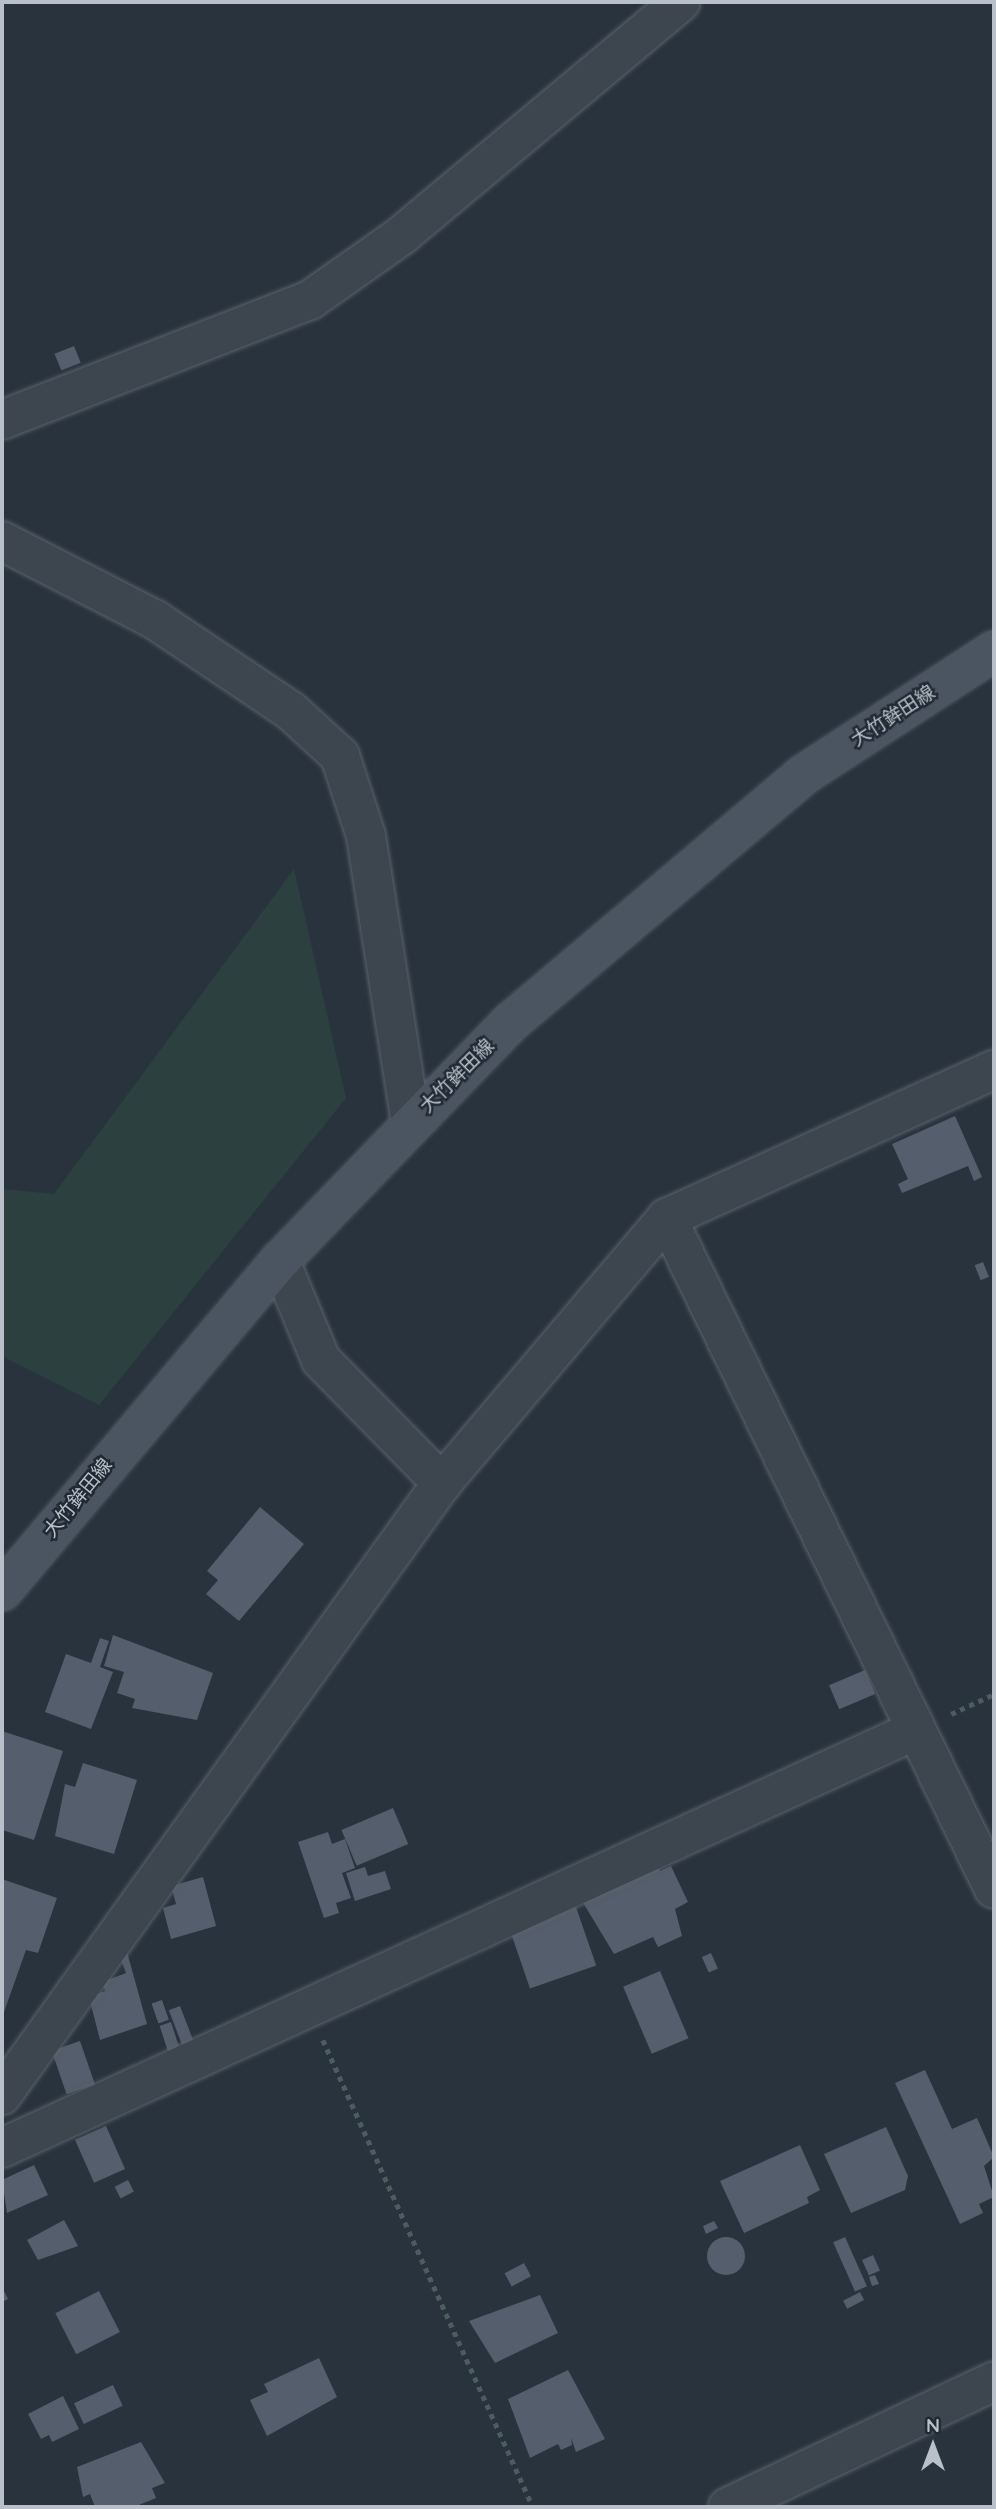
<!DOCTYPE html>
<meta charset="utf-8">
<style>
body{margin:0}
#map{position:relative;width:996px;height:2509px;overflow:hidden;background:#29333e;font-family:Quicksand,"Noto Sans JP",sans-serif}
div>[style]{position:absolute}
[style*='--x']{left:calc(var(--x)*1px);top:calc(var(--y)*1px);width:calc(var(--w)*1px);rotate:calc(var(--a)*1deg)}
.green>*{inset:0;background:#2c4040}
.building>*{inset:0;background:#545e6c;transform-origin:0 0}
.round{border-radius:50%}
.path>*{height:4.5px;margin-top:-2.25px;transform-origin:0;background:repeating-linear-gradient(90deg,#4b5d5e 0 5px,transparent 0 10px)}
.roads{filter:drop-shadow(0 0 2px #5a636c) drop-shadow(0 0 2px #5a636c)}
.minor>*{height:38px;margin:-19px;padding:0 19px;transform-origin:19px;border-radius:19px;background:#3d454f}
.secondary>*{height:38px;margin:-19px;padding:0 19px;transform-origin:19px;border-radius:19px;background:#4b5461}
span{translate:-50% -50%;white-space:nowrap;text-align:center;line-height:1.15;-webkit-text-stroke:5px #212a34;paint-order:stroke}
.street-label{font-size:19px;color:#b9c0c9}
.frame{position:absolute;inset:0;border:4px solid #b9c0c9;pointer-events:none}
.north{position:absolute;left:898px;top:2411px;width:70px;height:70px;-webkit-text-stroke:5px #212a34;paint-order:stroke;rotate:0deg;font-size:19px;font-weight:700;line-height:28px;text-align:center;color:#b9c0c9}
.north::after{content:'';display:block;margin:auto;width:24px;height:32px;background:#b9c0c9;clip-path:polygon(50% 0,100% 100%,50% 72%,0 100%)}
</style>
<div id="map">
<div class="green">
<i style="clip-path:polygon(294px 869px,346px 1098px,99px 1405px,2px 1356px,2px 1189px,54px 1194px)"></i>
</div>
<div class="building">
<i style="left:74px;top:346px;width:18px;height:21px;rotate:68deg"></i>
<i style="clip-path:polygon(955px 1116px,982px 1177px,974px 1181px,968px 1166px,902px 1193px,898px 1184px,908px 1179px,892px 1144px)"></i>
<i style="left:983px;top:1262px;width:16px;height:9px;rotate:68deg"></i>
<i style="clip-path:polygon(260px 1507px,304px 1544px,239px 1621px,206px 1594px,218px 1580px,207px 1571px)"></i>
<i style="clip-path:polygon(113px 1635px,213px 1673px,197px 1720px,132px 1708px,135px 1699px,117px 1693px,124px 1672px,104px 1666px)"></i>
<i style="clip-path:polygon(100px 1638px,109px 1641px,100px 1667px,113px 1672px,91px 1729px,45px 1712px,66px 1654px,91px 1663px)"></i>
<i style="left:865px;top:1670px;width:26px;height:39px;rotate:67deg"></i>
<i style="clip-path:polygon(2px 1731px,63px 1751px,34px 1840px,2px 1830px)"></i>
<i style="clip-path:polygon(83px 1763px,137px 1780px,114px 1854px,55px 1836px,65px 1784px,75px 1787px)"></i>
<i style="left:393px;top:1808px;width:39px;height:56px;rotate:67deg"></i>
<i style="clip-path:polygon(328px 1832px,332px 1844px,345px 1839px,355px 1868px,342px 1873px,351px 1898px,336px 1903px,339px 1913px,324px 1918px,298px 1842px)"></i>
<i style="clip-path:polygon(656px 1863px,660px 1871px,671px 1866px,688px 1902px,675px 1909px,682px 1936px,658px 1947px,653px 1937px,614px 1954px,579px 1896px)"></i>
<i style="clip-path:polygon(365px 1867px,368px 1876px,385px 1871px,391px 1889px,355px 1901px,346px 1873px)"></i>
<i style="clip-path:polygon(203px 1877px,216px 1926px,171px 1939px,163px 1908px,176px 1904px,171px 1886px)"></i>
<i style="clip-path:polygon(2px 1879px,57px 1898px,38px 1953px,26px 1950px,4px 2012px)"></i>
<i style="left:576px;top:1907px;width:62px;height:70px;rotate:71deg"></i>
<i style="clip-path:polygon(127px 1952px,147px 2024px,100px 2040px,89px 1997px,105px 1991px,102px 1982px,126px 1973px,119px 1955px)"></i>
<i style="left:711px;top:1953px;width:17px;height:10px;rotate:66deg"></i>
<i style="left:660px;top:1971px;width:73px;height:40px;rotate:67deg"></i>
<i style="left:162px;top:2000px;width:21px;height:11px;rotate:71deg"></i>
<i style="left:180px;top:2006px;width:39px;height:12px;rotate:69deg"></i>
<i style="left:171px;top:2022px;width:26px;height:12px;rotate:72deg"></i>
<i style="left:80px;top:2041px;width:46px;height:30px;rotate:71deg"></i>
<i style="clip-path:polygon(925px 2070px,952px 2129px,977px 2118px,994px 2157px,984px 2166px,994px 2197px,979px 2204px,983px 2213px,960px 2224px,895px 2083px)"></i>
<i style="left:106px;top:2126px;width:47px;height:34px;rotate:66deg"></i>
<i style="clip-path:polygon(886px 2127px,908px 2176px,905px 2190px,851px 2213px,824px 2154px)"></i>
<i style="clip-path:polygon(800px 2145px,820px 2190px,807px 2197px,809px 2203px,744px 2233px,720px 2181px)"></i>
<i style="clip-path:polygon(34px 2165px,48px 2195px,7px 2213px,2px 2180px)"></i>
<i style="left:128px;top:2180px;width:13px;height:15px;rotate:63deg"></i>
<i style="clip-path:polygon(64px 2220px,78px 2246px,38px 2260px,27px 2240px)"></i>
<i style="clip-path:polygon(714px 2221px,718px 2228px,706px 2234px,703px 2226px)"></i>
<i style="left:845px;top:2237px;width:54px;height:13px;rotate:66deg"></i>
<i class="round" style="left:707px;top:2237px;width:38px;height:38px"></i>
<i style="left:873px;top:2255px;width:17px;height:12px;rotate:66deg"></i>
<i style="left:524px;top:2263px;width:15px;height:22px;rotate:62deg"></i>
<i style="clip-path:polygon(875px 2275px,879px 2284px,872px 2286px,869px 2277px)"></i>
<i style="clip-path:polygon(2px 2287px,8px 2299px,2px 2302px)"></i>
<i style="left:99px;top:2291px;width:46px;height:49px;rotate:63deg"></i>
<i style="left:860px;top:2292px;width:9px;height:19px;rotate:63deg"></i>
<i style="clip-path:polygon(540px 2295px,558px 2333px,495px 2363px,469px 2321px)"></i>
<i style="clip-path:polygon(319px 2358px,337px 2397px,267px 2436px,250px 2400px,268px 2392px,264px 2384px)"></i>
<i style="clip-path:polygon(568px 2370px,605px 2439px,576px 2452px,571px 2438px,572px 2445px,561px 2450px,558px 2444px,530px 2458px,508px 2399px)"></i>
<i style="left:113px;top:2385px;width:23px;height:43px;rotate:65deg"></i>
<i style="clip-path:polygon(63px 2396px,79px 2429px,52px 2442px,49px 2435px,41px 2439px,28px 2414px)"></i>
<i style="clip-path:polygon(141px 2442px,165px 2483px,152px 2488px,156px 2498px,134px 2507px,95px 2507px,90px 2494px,83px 2497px,77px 2467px)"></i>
</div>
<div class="path">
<i style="--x:951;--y:1714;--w:47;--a:-24.9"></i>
<i style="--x:323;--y:2040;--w:512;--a:65.79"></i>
</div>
<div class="roads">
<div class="minor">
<i style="--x:2;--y:420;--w:331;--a:-21.3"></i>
<i style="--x:310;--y:300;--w:113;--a:-35.2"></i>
<i style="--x:402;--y:235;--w:363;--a:-39.9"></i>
<i style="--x:2;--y:541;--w:171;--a:27.2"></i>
<i style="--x:154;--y:619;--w:165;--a:33.9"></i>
<i style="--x:291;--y:711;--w:67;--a:42.6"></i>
<i style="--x:340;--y:756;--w:84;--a:72"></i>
<i style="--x:366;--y:836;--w:290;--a:81.1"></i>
<i style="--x:667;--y:1218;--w:746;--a:64.02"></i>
<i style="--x:280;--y:1261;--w:107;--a:67.5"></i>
<i style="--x:321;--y:1360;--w:173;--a:45.5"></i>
<i style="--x:2;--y:2095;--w:754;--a:-54.29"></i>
<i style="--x:442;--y:1483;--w:348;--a:-49.7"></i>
<i style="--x:667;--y:1218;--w:359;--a:-24.4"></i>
<i style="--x:2;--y:2148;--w:1005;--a:-24.58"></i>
<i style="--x:728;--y:2507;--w:294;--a:-25.3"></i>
</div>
<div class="secondary">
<i style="--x:2;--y:1591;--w:431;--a:-49.9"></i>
<i style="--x:280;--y:1261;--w:332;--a:-46"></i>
<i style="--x:511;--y:1022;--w:382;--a:-40.2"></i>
<i style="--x:803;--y:775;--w:228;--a:-33"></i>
</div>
</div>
<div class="street-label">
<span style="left:893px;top:716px;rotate:-33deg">大竹鉾田線</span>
<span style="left:457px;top:1076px;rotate:-45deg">大竹鉾田線</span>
<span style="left:78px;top:1498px;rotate:-51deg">大竹鉾田線</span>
</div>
<div class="frame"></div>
<div class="north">N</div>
</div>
